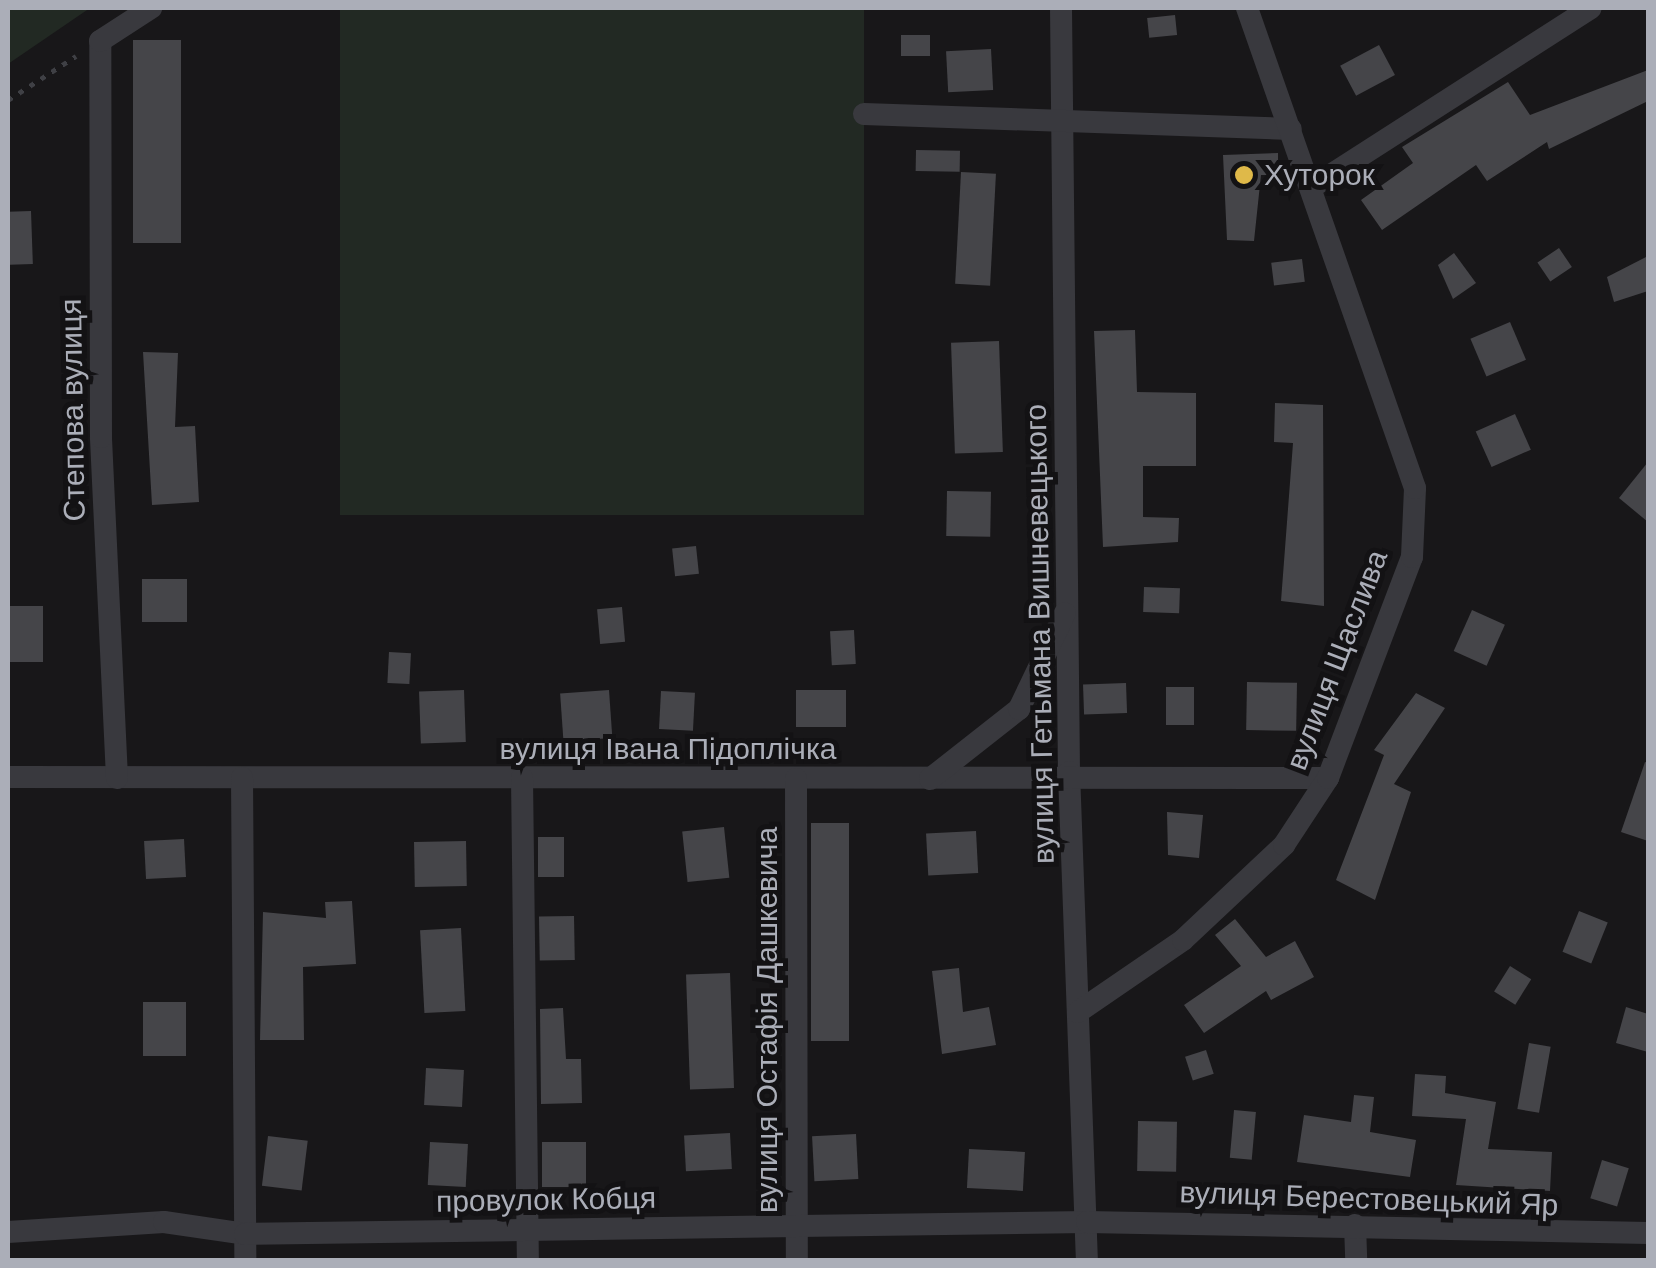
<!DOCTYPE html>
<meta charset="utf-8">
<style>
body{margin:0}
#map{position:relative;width:1656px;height:1268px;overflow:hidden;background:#181719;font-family:Helvetica,sans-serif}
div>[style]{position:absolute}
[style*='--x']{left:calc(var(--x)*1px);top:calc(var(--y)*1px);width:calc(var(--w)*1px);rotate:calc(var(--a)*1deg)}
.green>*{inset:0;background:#222923;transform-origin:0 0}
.building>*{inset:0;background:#454549;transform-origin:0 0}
.path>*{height:5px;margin-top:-2.5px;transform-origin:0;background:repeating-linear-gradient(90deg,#3f4045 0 5px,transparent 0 13px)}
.street>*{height:22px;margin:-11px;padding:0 11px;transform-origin:11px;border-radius:11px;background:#39393e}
.dots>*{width:28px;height:28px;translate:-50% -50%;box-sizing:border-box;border:5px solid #131214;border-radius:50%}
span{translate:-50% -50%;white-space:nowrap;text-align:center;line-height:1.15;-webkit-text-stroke:10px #131214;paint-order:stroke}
.poi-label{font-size:30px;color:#abaeb8}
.left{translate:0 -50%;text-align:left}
.street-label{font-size:30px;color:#abaeb8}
.frame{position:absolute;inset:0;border:10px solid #abaeb8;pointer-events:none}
</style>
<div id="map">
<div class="green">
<i style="clip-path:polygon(8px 8px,90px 8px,8px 64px)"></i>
<i style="left:340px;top:8px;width:524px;height:507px"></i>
</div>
<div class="building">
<i style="left:1175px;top:15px;width:20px;height:28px;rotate:84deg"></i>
<i style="left:901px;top:35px;width:29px;height:21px"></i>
<i style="left:181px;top:40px;width:203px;height:48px;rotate:90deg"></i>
<i style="left:1379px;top:45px;width:34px;height:44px;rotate:62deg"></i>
<i style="left:991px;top:49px;width:41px;height:45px;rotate:87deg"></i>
<i style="clip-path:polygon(1648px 70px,1648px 101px,1549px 149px,1547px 142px,1487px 181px,1476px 165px,1382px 230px,1361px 200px,1413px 163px,1402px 147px,1508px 82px,1530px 115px)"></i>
<i style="left:916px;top:150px;width:44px;height:21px;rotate:1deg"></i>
<i style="clip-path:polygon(1278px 153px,1278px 175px,1261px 175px,1254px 241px,1227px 240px,1223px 155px)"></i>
<i style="left:961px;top:172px;width:35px;height:112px;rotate:3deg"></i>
<i style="left:31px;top:211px;width:53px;height:23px;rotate:88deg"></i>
<i style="left:1559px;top:248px;width:23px;height:26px;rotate:56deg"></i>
<i style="clip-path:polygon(1454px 253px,1476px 283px,1453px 299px,1438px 265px)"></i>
<i style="clip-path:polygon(1648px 256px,1648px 291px,1614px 302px,1607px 277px)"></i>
<i style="left:1302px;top:259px;width:23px;height:31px;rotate:83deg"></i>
<i style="left:1510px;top:322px;width:41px;height:43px;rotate:67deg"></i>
<i style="clip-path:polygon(1135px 330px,1137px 392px,1196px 393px,1196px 466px,1143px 466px,1143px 517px,1179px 518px,1178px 542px,1103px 547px,1094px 331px)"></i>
<i style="left:999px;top:341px;width:111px;height:48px;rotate:88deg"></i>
<i style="clip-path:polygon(143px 352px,178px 353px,175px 427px,195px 426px,199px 502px,152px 505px)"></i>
<i style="clip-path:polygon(1275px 403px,1323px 405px,1324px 606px,1281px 601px,1293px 443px,1274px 442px)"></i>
<i style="left:1515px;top:414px;width:39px;height:43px;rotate:66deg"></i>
<i style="clip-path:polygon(1648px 462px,1648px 522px,1619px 498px)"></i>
<i style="left:947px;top:491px;width:44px;height:45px;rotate:1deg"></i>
<i style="left:696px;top:546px;width:28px;height:24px;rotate:84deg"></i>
<i style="left:142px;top:579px;width:45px;height:43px"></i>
<i style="left:1144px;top:587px;width:36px;height:25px;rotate:2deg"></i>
<i style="left:8px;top:606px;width:35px;height:56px"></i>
<i style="left:622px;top:607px;width:35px;height:25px;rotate:85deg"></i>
<i style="left:1472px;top:610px;width:36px;height:45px;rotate:24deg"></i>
<i style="left:854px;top:630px;width:34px;height:24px;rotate:87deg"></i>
<i style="left:389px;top:652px;width:22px;height:31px;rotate:3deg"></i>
<i style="left:1247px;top:682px;width:50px;height:48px;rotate:1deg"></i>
<i style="left:1126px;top:683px;width:30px;height:43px;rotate:88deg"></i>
<i style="left:1194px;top:687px;width:38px;height:28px;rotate:90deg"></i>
<i style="left:464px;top:690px;width:52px;height:45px;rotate:88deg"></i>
<i style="left:609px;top:690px;width:48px;height:49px;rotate:86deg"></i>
<i style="left:796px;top:690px;width:50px;height:37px"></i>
<i style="left:661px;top:691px;width:34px;height:38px;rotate:3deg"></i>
<i style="clip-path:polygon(1416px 693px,1445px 708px,1394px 784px,1411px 792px,1375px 900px,1336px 880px,1384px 755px,1374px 750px)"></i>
<i style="clip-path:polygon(1645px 762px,1648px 763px,1648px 841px,1621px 832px)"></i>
<i style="clip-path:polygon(1167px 812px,1203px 815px,1199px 858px,1168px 855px)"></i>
<i style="left:849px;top:823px;width:218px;height:38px;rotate:90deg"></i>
<i style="left:724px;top:827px;width:51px;height:42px;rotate:84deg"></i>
<i style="left:976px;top:831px;width:42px;height:50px;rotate:87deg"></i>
<i style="left:538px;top:837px;width:26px;height:40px"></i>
<i style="left:184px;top:839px;width:38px;height:40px;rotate:87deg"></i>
<i style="left:466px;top:841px;width:45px;height:52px;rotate:89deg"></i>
<i style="clip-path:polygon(352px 901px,356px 964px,303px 967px,304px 1040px,260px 1040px,263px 912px,326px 918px,325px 902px)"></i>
<i style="left:1579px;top:911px;width:31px;height:44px;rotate:22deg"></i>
<i style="left:574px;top:916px;width:44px;height:35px;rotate:89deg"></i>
<i style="clip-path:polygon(1235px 919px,1266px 957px,1295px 941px,1314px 977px,1271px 1000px,1266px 991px,1204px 1033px,1184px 1005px,1241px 966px,1215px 935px)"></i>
<i style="left:461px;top:928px;width:83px;height:41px;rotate:87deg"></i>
<i style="left:1510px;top:966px;width:25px;height:30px;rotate:32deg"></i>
<i style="clip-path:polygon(959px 968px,963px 1012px,989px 1007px,996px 1045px,942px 1054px,932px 971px)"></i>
<i style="left:730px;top:973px;width:115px;height:44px;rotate:88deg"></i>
<i style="left:143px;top:1002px;width:43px;height:54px"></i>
<i style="clip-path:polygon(1626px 1007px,1648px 1014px,1648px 1052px,1616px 1043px)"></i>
<i style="clip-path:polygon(563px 1008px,566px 1059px,581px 1059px,582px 1103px,541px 1104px,540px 1009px)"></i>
<i style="left:1529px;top:1043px;width:22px;height:67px;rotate:10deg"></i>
<i style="left:1206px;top:1050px;width:25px;height:22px;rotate:72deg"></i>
<i style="left:426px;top:1068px;width:38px;height:37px;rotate:3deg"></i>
<i style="clip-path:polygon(1415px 1074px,1446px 1076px,1445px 1093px,1496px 1102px,1488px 1149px,1552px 1152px,1550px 1191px,1456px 1185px,1466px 1119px,1412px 1116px)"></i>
<i style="clip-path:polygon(1354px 1095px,1374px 1097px,1370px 1132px,1416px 1140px,1410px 1177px,1297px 1162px,1304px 1115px,1351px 1122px)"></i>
<i style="left:1234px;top:1110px;width:22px;height:48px;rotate:5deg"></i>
<i style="left:1138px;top:1121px;width:39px;height:50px;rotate:1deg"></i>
<i style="left:730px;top:1133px;width:36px;height:46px;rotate:87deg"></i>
<i style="left:856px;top:1134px;width:45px;height:44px;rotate:87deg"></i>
<i style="left:268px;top:1136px;width:40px;height:50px;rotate:7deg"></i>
<i style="left:430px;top:1142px;width:38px;height:43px;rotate:3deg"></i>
<i style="left:542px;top:1142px;width:44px;height:45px"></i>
<i style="left:969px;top:1149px;width:56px;height:39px;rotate:3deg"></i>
<i style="left:1602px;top:1160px;width:28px;height:40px;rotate:17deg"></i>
</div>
<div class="path">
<i style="--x:8;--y:100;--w:81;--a:-32.9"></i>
</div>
<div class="street">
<i style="--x:1061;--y:8;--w:764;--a:89.4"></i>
<i style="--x:1069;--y:772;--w:488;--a:87.9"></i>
<i style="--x:864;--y:114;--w:427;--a:2"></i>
<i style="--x:1312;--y:187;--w:331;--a:-32.7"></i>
<i style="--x:8;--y:777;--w:1320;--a:0.04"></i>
<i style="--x:117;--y:778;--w:341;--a:-92.7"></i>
<i style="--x:101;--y:437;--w:396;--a:-90.1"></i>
<i style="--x:100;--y:41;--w:61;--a:-32.9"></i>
<i style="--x:242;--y:778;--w:482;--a:89.6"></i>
<i style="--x:522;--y:778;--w:482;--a:89.3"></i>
<i style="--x:796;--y:779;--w:481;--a:89.9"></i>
<i style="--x:930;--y:779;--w:113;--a:-38.2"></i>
<i style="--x:1019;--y:709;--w:106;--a:-64.4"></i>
<i style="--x:1078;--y:1012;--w:127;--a:-34.4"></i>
<i style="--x:1183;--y:940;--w:139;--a:-43.2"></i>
<i style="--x:1284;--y:845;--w:80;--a:-56.7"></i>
<i style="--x:1328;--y:778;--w:236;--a:-69.2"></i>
<i style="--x:1412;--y:557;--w:69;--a:-87.5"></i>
<i style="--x:1415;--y:488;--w:509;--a:-109.29"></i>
<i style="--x:1355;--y:1225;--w:35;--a:88"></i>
<i style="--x:8;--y:1232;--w:156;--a:-3.7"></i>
<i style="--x:164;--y:1222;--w:82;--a:8.4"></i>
<i style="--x:245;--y:1234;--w:842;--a:-0.82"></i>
<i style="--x:1087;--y:1222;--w:561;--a:1.12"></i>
</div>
<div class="dots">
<i style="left:1244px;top:175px;background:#dfb949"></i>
</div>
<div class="poi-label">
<span class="left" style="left:1264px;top:175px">Хуторок</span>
</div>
<div class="street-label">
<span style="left:73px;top:410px;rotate:-91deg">Степова вулиця</span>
<span style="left:1040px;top:634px;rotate:-91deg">вулиця Гетьмана Вишневецького</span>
<span style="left:1337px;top:660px;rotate:-69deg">вулиця Щаслива</span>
<span style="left:668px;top:749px">вулиця Івана Підоплічка</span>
<span style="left:767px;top:1020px;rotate:-90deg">вулиця Остафія Дашкевича</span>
<span style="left:1369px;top:1199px;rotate:2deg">вулиця Берестовецький Яр</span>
<span style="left:546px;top:1200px;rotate:-1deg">провулок Кобця</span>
</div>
<div class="frame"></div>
</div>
